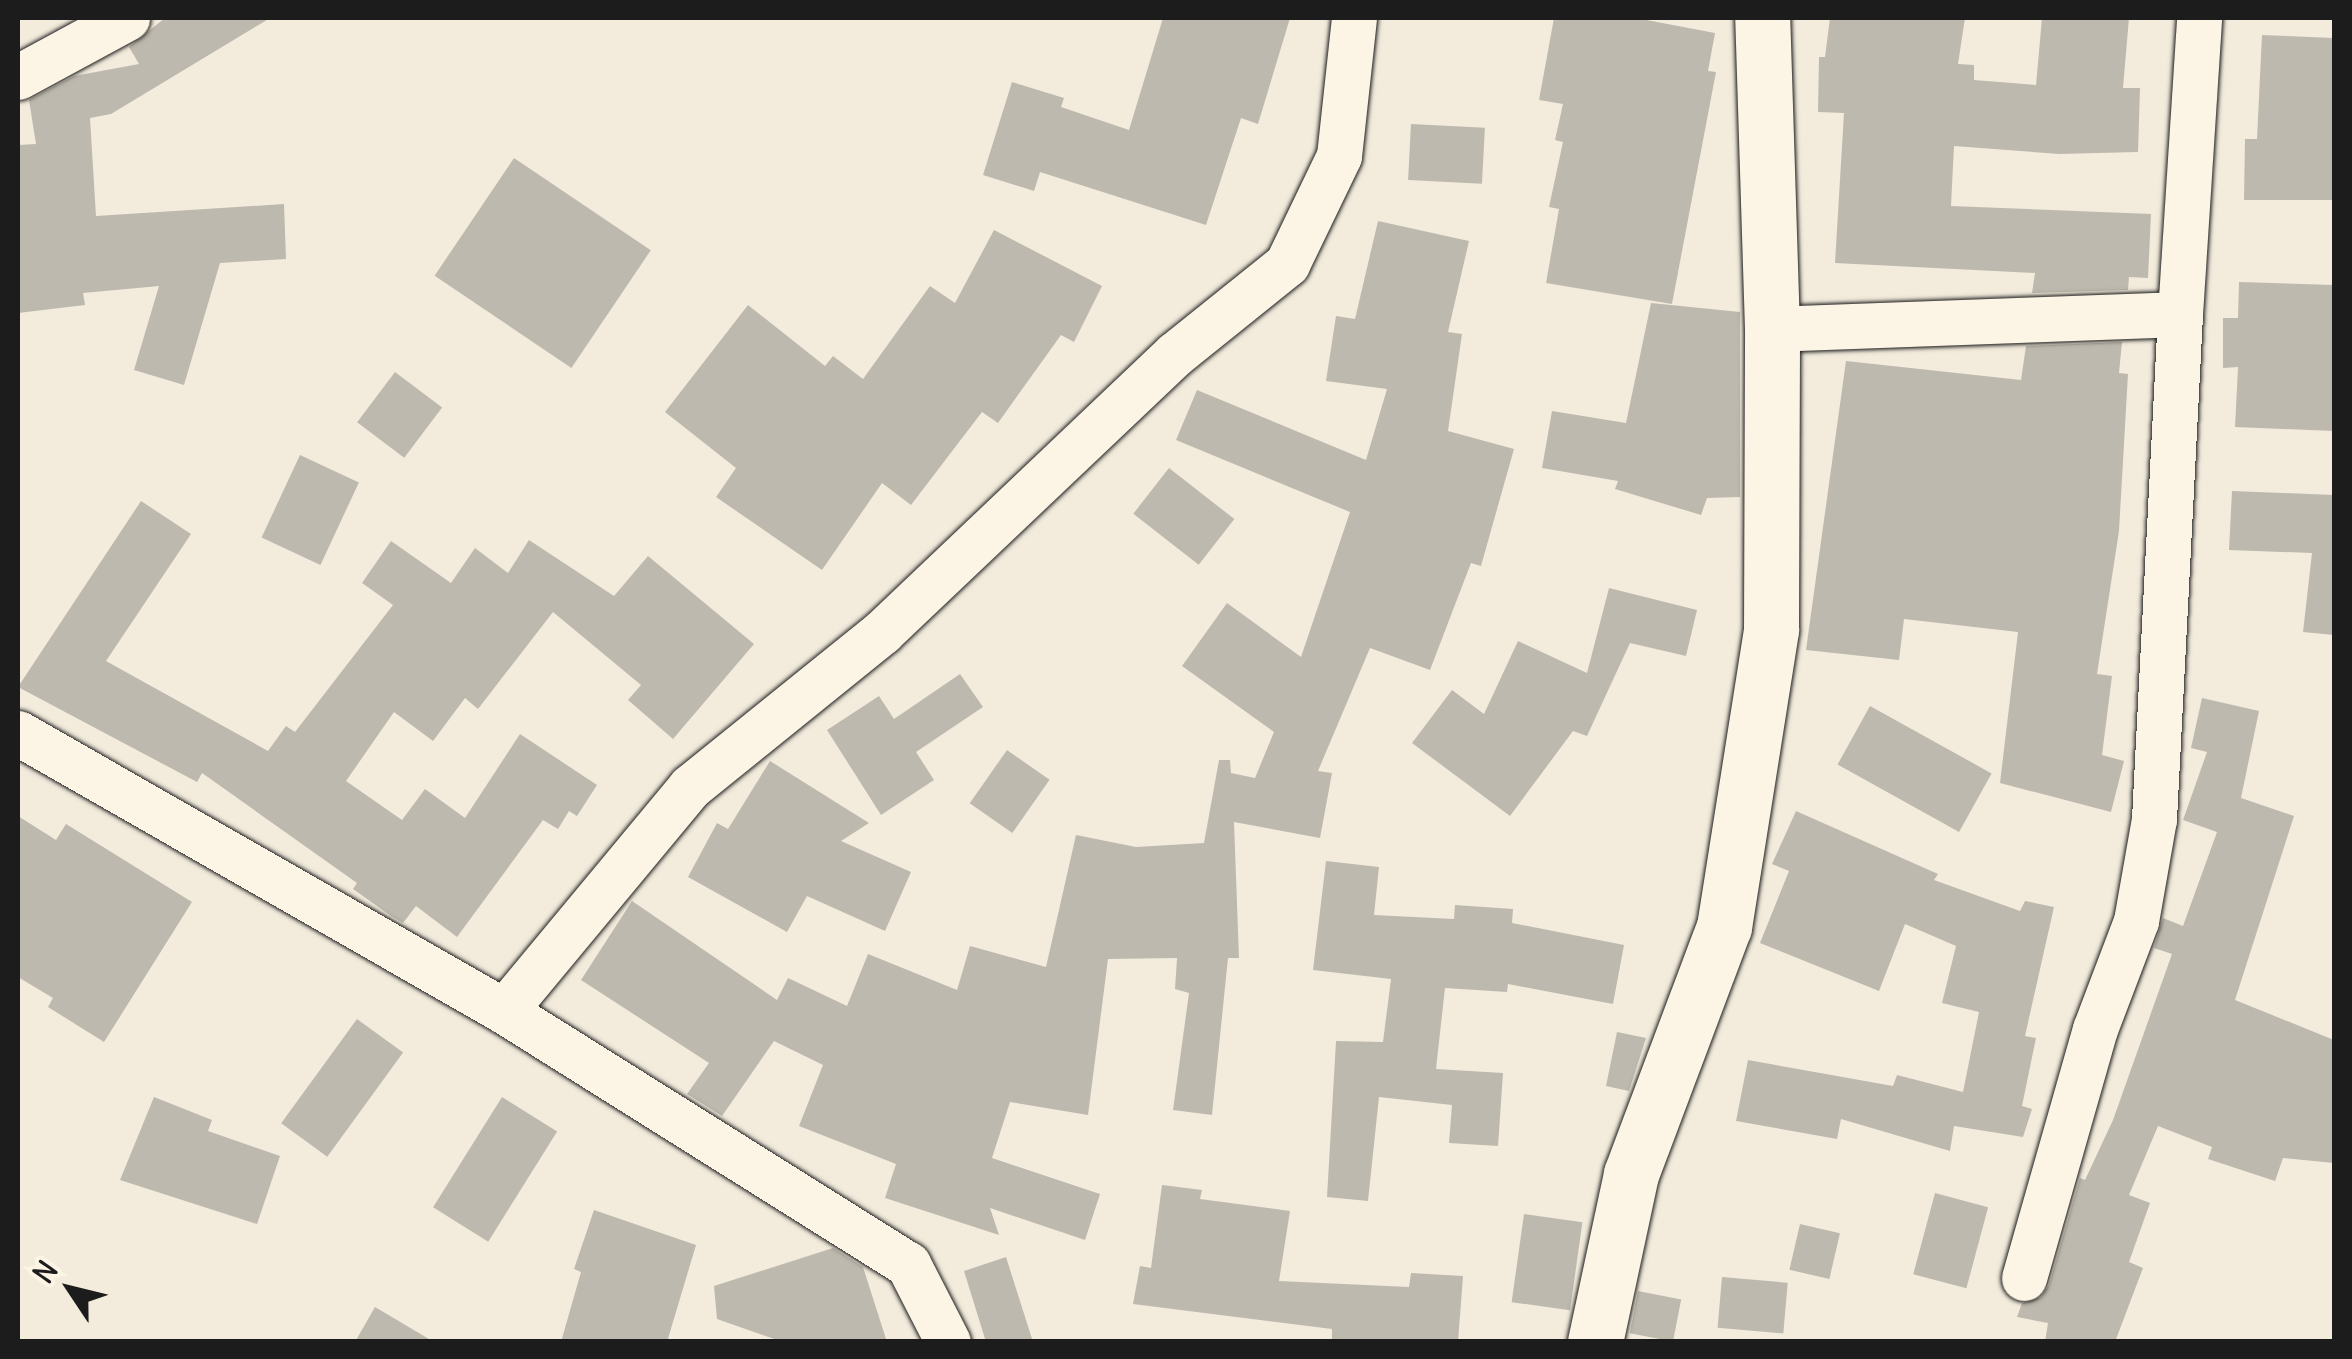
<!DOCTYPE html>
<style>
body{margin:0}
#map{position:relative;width:2352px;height:1359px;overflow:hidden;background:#f3ecdd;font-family:Delius,sans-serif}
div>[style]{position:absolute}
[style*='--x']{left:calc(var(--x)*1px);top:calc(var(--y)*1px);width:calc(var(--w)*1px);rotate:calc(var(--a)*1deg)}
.building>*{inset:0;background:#beb9ae;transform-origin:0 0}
.roads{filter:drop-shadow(0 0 2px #1c1c1c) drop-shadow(0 0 2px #1c1c1c)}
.street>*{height:45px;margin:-22.5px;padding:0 22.5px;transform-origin:22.5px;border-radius:22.5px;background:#fcf5e5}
.secondary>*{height:55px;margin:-27.5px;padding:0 27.5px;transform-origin:27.5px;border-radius:27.5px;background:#fcf5e5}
span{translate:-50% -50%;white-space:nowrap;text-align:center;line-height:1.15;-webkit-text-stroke:10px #fcf5e5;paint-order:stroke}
.frame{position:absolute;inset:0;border:20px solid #1c1c1c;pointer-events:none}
.north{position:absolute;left:20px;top:1239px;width:100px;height:100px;-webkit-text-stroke:8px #fcf5e5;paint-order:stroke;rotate:305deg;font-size:28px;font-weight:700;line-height:40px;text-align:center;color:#1c1c1c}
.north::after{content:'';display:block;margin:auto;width:35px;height:45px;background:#1c1c1c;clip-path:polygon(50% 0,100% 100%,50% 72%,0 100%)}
</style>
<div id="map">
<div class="building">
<i style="clip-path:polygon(165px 18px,270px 18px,111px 114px,90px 118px,96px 216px,284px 204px,286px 259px,220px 263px,184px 385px,134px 370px,159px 286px,83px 293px,85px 305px,18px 313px,18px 145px,36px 144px,29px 100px,74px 76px,139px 64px,129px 47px)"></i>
<i style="clip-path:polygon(1163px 18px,1290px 18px,1258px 124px,1241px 118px,1206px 225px,1040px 172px,1034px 191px,983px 175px,1012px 82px,1064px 98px,1061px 107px,1129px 130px)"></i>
<i style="clip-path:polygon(1554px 18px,1636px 18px,1715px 33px,1708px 71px,1716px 72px,1672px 304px,1546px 283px,1559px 209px,1549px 207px,1563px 142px,1555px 140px,1563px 104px,1539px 100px)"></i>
<i style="clip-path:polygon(1830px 18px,1965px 18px,1958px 64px,1974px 65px,1974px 80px,2036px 85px,2042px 18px,2129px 18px,2123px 88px,2140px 88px,2138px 152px,2059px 154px,1954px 146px,1951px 206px,2151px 214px,2148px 278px,2129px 277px,2128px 290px,2032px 293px,2035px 273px,1835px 263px,1844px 113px,1818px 112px,1819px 57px,1825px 57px)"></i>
<i style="clip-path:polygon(2262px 35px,2334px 38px,2334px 200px,2244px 200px,2245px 139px,2257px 139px)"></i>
<i style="left:1411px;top:124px;width:74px;height:56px;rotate:3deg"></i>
<i style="left:514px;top:158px;width:165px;height:142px;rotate:34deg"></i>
<i style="clip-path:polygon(1378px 221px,1469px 241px,1448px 332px,1462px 334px,1448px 431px,1514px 449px,1481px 566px,1471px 563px,1430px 670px,1370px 648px,1318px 771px,1332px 773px,1320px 838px,1234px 822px,1239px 958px,1228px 958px,1212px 1115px,1173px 1110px,1189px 993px,1175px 989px,1177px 958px,1108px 959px,1088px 1115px,1010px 1102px,992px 1158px,1100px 1194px,1085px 1240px,990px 1208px,999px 1235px,885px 1198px,896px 1164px,799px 1126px,823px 1065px,774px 1041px,722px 1116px,687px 1094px,709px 1063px,581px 980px,632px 901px,777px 1000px,788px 978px,847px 1006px,868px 954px,957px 990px,970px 946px,1046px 967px,1076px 835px,1136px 847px,1204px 843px,1219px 760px,1230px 760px,1231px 773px,1255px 778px,1274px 732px,1182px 666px,1227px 603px,1301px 657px,1350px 512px,1176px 440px,1197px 390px,1366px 460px,1387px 389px,1326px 381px,1336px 316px,1355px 319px)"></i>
<i style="clip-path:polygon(994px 230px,1102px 286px,1074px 342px,1061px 335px,998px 423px,982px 412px,911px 505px,882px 483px,822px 570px,716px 497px,736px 468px,665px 412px,748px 305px,825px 366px,833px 356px,863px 379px,930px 286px,955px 303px)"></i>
<i style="clip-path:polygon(2239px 282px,2334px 285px,2334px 431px,2235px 427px,2238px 367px,2223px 368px,2223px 318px,2238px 318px)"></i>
<i style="clip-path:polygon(1651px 303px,1740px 312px,1740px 497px,1707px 498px,1701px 515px,1615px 489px,1618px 481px,1542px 468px,1552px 411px,1626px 423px)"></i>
<i style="clip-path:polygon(2122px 342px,2119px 373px,2128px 374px,2119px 531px,2097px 674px,2112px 676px,2102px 755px,2124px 761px,2111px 812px,2000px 783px,2018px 632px,1904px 619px,1899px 660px,1806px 650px,1846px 361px,2021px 380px,2026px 346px)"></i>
<i style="left:395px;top:372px;width:59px;height:63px;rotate:37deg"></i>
<i style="left:300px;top:455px;width:65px;height:91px;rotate:25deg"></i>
<i style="left:1169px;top:468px;width:83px;height:58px;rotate:38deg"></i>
<i style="clip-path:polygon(2232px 491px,2334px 495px,2334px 635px,2303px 632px,2312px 553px,2229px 550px)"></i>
<i style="clip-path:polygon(141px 501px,191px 534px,106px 661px,268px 751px,286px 726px,295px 732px,393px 605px,362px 583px,391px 541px,451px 583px,475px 548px,508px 573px,529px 540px,614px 596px,648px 556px,754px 644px,673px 739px,628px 700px,641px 685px,553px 612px,478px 709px,465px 698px,433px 741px,394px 712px,346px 781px,402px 820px,425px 789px,465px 818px,520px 734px,597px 785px,577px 816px,569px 811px,558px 829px,543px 820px,457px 937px,416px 906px,403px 923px,391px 916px,353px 889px,357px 883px,202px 773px,197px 782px,18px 687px)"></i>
<i style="clip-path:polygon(1609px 588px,1697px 610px,1686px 656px,1630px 643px,1587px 736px,1573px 731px,1510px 816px,1412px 743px,1452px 690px,1484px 714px,1518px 641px,1587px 673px)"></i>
<i style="clip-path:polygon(960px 674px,983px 707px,916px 752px,934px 780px,881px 815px,827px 730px,879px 696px,894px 719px)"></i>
<i style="clip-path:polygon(2202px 698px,2259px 711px,2241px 798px,2294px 816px,2235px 1000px,2334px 1040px,2334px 1163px,2283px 1158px,2275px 1181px,2208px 1159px,2212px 1147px,2158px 1126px,2129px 1195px,2150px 1203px,2129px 1262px,2143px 1268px,2115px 1342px,2045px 1342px,2048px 1323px,2017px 1317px,2022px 1303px,2041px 1297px,2049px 1285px,2080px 1178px,2085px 1180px,2113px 1120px,2172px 954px,2154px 948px,2163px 918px,2183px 926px,2217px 832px,2183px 820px,2207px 752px,2191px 748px)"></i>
<i style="left:1870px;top:706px;width:139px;height:67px;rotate:29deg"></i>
<i style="left:1007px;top:750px;width:52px;height:65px;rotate:35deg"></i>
<i style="clip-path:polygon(770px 761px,869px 823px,841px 841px,911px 872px,885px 931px,807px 896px,787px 932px,688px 877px,717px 823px,728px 829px)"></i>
<i style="clip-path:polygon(1796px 811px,1938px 874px,1934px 880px,2020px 911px,2025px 901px,2054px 907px,2025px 1036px,2036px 1038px,2022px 1106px,2032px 1109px,2023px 1137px,1954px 1126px,1950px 1151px,1841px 1119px,1837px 1139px,1736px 1121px,1748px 1060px,1893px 1086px,1897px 1075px,1963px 1092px,1979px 1012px,1942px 1003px,1956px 946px,1905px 924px,1879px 991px,1760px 943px,1789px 871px,1772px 864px)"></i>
<i style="clip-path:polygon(18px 816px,56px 840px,66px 824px,192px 902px,104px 1042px,48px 1007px,53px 998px,18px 977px)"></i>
<i style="clip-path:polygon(1326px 861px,1379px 867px,1374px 915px,1454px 919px,1455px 905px,1513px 909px,1512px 923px,1624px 945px,1613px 1004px,1508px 984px,1507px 992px,1445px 988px,1436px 1069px,1503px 1073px,1498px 1146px,1449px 1143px,1452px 1105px,1379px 1097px,1368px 1201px,1327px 1197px,1336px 1041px,1383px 1042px,1391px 979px,1313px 970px)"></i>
<i style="left:357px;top:1019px;width:57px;height:129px;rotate:36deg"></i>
<i style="clip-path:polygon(1617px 1032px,1646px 1038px,1629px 1091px,1606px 1086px)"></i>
<i style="clip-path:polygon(154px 1097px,212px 1120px,208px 1131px,280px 1156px,257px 1224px,120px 1180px)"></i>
<i style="left:502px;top:1097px;width:65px;height:130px;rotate:32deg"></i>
<i style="clip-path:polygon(1162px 1185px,1202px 1190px,1200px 1199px,1290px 1211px,1279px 1281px,1409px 1287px,1411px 1273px,1463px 1276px,1458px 1342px,1332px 1342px,1332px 1329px,1133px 1304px,1140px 1266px,1151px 1268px)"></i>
<i style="left:1935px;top:1193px;width:55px;height:84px;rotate:15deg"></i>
<i style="clip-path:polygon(594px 1210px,696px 1245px,667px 1342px,561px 1342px,581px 1272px,574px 1269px)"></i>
<i style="left:1524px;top:1214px;width:59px;height:89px;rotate:8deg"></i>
<i style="left:1800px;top:1224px;width:41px;height:47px;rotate:13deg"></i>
<i style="clip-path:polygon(833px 1248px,863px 1267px,887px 1342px,783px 1342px,717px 1319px,714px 1286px)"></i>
<i style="clip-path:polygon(1006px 1257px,1033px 1342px,986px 1342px,964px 1271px)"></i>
<i style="left:1722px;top:1277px;width:66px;height:51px;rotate:5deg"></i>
<i style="left:1638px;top:1291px;width:44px;height:43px;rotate:11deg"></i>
<i style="clip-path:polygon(375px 1307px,434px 1342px,355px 1342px)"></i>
</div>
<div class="roads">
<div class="street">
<i style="--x:18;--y:77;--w:124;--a:-28.4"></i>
<i style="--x:1772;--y:329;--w:408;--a:-2.1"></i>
<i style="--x:2180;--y:314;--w:297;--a:-86.3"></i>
<i style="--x:18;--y:733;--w:560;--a:29.77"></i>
<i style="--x:504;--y:1011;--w:477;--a:32.1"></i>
<i style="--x:908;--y:1264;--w:88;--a:62.9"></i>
<i style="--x:504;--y:1011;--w:291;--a:-50.3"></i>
<i style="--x:690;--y:787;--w:247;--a:-38.9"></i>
<i style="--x:882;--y:632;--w:404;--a:-43.5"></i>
<i style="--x:1175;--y:354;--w:144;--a:-38.8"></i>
<i style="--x:1287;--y:264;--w:120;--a:-64.3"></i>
<i style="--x:1339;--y:156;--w:139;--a:-83.8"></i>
<i style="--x:2024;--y:1278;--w:259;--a:-74.1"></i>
<i style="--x:2095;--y:1029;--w:116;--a:-69.2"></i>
<i style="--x:2136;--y:921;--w:104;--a:-80"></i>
<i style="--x:2154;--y:819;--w:506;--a:-87.05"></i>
</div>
<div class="secondary">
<i style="--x:1595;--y:1342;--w:172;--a:-77.9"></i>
<i style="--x:1631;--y:1174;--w:264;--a:-69.4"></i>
<i style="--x:1724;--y:927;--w:301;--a:-81"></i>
<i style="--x:1771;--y:630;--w:301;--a:-89.8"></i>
<i style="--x:1772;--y:329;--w:311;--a:-91.8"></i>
</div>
</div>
<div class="frame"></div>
<div class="north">N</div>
</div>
